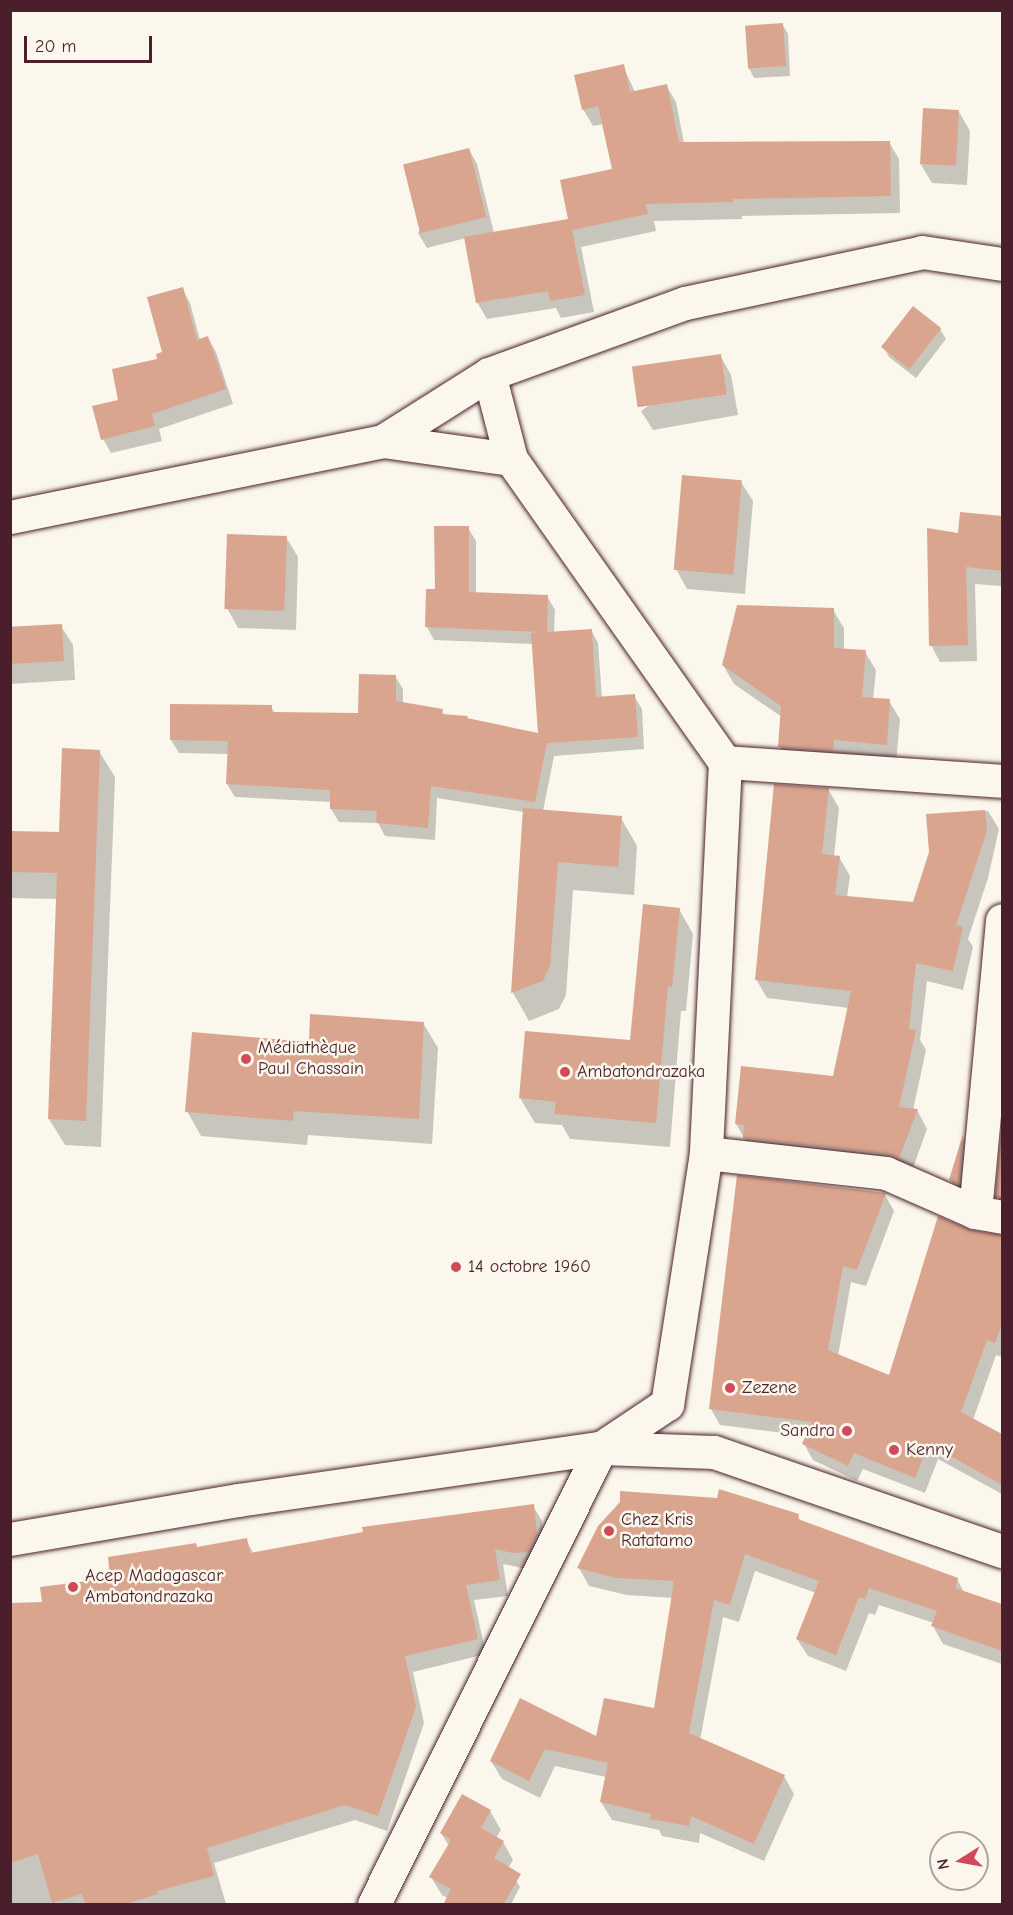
<!DOCTYPE html>
<meta charset="utf-8">
<style>
body{margin:0}
#map{position:relative;width:1013px;height:1915px;overflow:hidden;background:#fbf7ec;font-family:"Comic Neue",sans-serif}
div>[style]{position:absolute}
[style*='--x']{left:calc(var(--x)*1px);top:calc(var(--y)*1px);width:calc(var(--w)*1px);rotate:calc(var(--a)*1deg)}
.shadow>*{inset:0;background:#0003}
.building>*{inset:0;background:#daa58f;transform-origin:0 0}
.roads{filter:drop-shadow(0 0 2px #4a1f2b) drop-shadow(0 0 2px #4a1f2b)}
.street>*{height:33px;margin:-16.5px;padding:0 16.5px;transform-origin:16.5px;border-radius:16.5px;background:#fbf7ec}
.secondary>*{height:33px;margin:-16.5px;padding:0 16.5px;transform-origin:16.5px;border-radius:16.5px;background:#fbf7ec}
.dots>*{width:16px;height:16px;translate:-50% -50%;box-sizing:border-box;border:3px solid #fbf7ec;border-radius:50%}
span{translate:-50% -50%;white-space:nowrap;text-align:center;line-height:1.15;-webkit-text-stroke:5px #fbf7ec;paint-order:stroke}
.poi-label{font-size:18px;color:#4a1f2b}
.left{translate:0 -50%;text-align:left}
.right{translate:-100% -50%;text-align:right}
.frame{position:absolute;inset:0;border:12px solid #4a1f2b;pointer-events:none}
.north{position:absolute;left:929px;top:1831px;width:60px;height:60px;box-sizing:border-box;background:#fbf7ec;border:2px solid #b4a19f;border-radius:50%;rotate:259deg;font-size:16px;font-weight:700;line-height:24px;text-align:center;color:#4a1f2b}
.north::after{content:'';display:block;margin:auto;width:21px;height:27px;background:#d1495b;clip-path:polygon(50% 0,100% 100%,50% 72%,0 100%)}
.scale{position:absolute;left:24px;top:36px;width:128px;height:27px;box-sizing:border-box;border:3px solid #4a1f2b;border-top:0;padding-left:8px;font-size:18px;line-height:21px;white-space:nowrap;color:#4a1f2b;-webkit-text-stroke:4px #fbf7ec;paint-order:stroke}
</style>
<div id="map">
<div class="shadow">
<i style="clip-path:polygon(782px 24px,788px 34px,790px 76px,754px 78px,749px 68px)"></i>
<i style="clip-path:polygon(623px 66px,635px 92px,666px 85px,676px 102px,684px 143px,889px 142px,899px 159px,900px 213px,742px 216px,742px 219px,654px 221px,656px 231px,581px 247px,594px 312px,561px 318px,556px 308px,487px 319px,477px 302px,466px 238px,427px 248px,418px 233px,469px 149px,477px 164px,494px 233px,570px 220px,614px 170px,604px 124px,593px 126px,583px 109px)"></i>
<i style="clip-path:polygon(959px 112px,970px 131px,967px 185px,932px 183px,920px 163px)"></i>
<i style="clip-path:polygon(182px 288px,190px 303px,200px 340px,208px 338px,216px 352px,233px 404px,159px 429px,162px 441px,111px 453px,103px 439px,120px 401px,164px 353px)"></i>
<i style="clip-path:polygon(940px 329px,946px 339px,916px 378px,889px 357px,884px 348px)"></i>
<i style="clip-path:polygon(720px 355px,731px 375px,738px 415px,653px 430px,641px 411px)"></i>
<i style="clip-path:polygon(741px 482px,753px 501px,745px 594px,687px 589px,676px 569px)"></i>
<i style="clip-path:polygon(961px 514px,1002px 518px,1002px 586px,975px 584px,977px 661px,940px 662px,931px 645px,959px 534px)"></i>
<i style="clip-path:polygon(468px 528px,476px 541px,476px 593px,547px 596px,555px 610px,554px 633px,591px 630px,598px 643px,602px 698px,634px 696px,642px 709px,644px 749px,554px 756px,543px 811px,621px 818px,637px 846px,634px 895px,573px 890px,566px 995px,559px 1009px,529px 1021px,513px 993px,524px 812px,437px 798px,435px 840px,385px 836px,378px 823px,339px 822px,331px 809px,331px 802px,235px 797px,227px 784px,229px 754px,179px 753px,171px 740px,271px 707px,275px 713px,360px 714px,395px 676px,403px 689px,403px 704px,442px 711px,445px 716px,467px 717px,468px 720px,539px 734px,533px 644px,434px 640px,427px 627px,428px 591px,436px 591px)"></i>
<i style="clip-path:polygon(286px 537px,298px 557px,296px 630px,238px 628px,227px 608px)"></i>
<i style="clip-path:polygon(833px 610px,844px 628px,844px 650px,865px 652px,876px 670px,873px 700px,889px 701px,900px 719px,896px 763px,791px 765px,780px 747px,782px 717px,734px 684px,723px 665px)"></i>
<i style="clip-path:polygon(61px 626px,73px 645px,75px 680px,10px 684px,10px 628px)"></i>
<i style="clip-path:polygon(99px 751px,115px 777px,101px 1147px,65px 1145px,49px 1119px,58px 899px,10px 898px,10px 833px,60px 834px)"></i>
<i style="clip-path:polygon(828px 789px,839px 808px,834px 857px,839px 857px,850px 876px,847px 897px,914px 904px,930px 852px,927px 815px,988px 811px,999px 829px,988px 878px,968px 939px,973px 947px,963px 990px,927px 981px,920px 1040px,926px 1050px,913px 1110px,917px 1110px,927px 1129px,910px 1176px,755px 1157px,736px 1124px,834px 1077px,849px 1008px,767px 998px,756px 979px)"></i>
<i style="clip-path:polygon(679px 909px,693px 934px,686px 1011px,681px 1011px,670px 1147px,570px 1139px,562px 1125px,535px 1123px,520px 1098px,631px 1042px)"></i>
<i style="clip-path:polygon(423px 1023px,438px 1048px,432px 1144px,308px 1135px,307px 1145px,201px 1136px,187px 1111px,311px 1044px)"></i>
<i style="clip-path:polygon(1002px 1135px,1002px 1206px,997px 1196px)"></i>
<i style="clip-path:polygon(964px 1137px,974px 1155px,962px 1200px,951px 1180px)"></i>
<i style="clip-path:polygon(885px 1195px,894px 1211px,866px 1286px,851px 1282px,838px 1356px,889px 1377px,967px 1231px,1002px 1237px,1002px 1357px,996px 1355px,973px 1420px,1002px 1436px,1002px 1494px,938px 1459px,925px 1493px,863px 1469px,857px 1481px,813px 1460px,804px 1444px,807px 1436px,720px 1425px,711px 1409px)"></i>
<i style="clip-path:polygon(533px 1506px,542px 1521px,545px 1551px,537px 1567px,522px 1568px,503px 1564px,508px 1596px,474px 1600px,486px 1654px,413px 1672px,424px 1723px,387px 1831px,355px 1820px,214px 1863px,226px 1904px,10px 1904px,10px 1754px,44px 1603px,198px 1548px,246px 1540px,254px 1554px)"></i>
<i style="clip-path:polygon(798px 1516px,801px 1522px,957px 1579px,965px 1594px,1002px 1606px,1002px 1664px,943px 1644px,933px 1626px,934px 1623px,879px 1605px,875px 1615px,869px 1613px,846px 1671px,808px 1656px,797px 1639px,816px 1593px,755px 1571px,739px 1622px,723px 1617px,700px 1740px,784px 1776px,794px 1794px,764px 1861px,700px 1833px,699px 1843px,662px 1836px,659px 1830px,612px 1820px,601px 1802px,606px 1777px,555px 1766px,540px 1798px,502px 1779px,491px 1761px,521px 1700px,597px 1738px,655px 1710px,673px 1598px,627px 1595px,589px 1586px,579px 1568px)"></i>
<i style="clip-path:polygon(490px 1811px,501px 1830px,496px 1838px,503px 1842px,513px 1860px,508px 1868px,520px 1887px,511px 1904px,444px 1904px,448px 1898px,442px 1895px,431px 1877px,449px 1846px,441px 1833px)"></i>
</div>
<div class="building">
<i style="left:783px;top:23px;width:43px;height:38px;rotate:86deg"></i>
<i style="clip-path:polygon(624px 64px,630px 92px,667px 84px,679px 142px,890px 141px,891px 196px,733px 199px,733px 202px,645px 204px,648px 214px,572px 230px,585px 295px,550px 301px,548px 291px,476px 303px,464px 237px,568px 219px,560px 180px,612px 169px,598px 106px,582px 110px,574px 75px)"></i>
<i style="left:923px;top:108px;width:36px;height:56px;rotate:3deg"></i>
<i style="left:469px;top:148px;width:71px;height:68px;rotate:76deg"></i>
<i style="clip-path:polygon(183px 287px,197px 340px,208px 336px,226px 389px,152px 414px,155px 426px,101px 440px,92px 406px,118px 400px,112px 369px,157px 359px,156px 354px,162px 352px,147px 297px)"></i>
<i style="left:913px;top:306px;width:36px;height:52px;rotate:38deg"></i>
<i style="left:721px;top:354px;width:41px;height:90px;rotate:82deg"></i>
<i style="left:682px;top:475px;width:60px;height:95px;rotate:5deg"></i>
<i style="clip-path:polygon(960px 512px,1002px 516px,1002px 571px,966px 567px,968px 645px,929px 646px,927px 528px,958px 533px)"></i>
<i style="clip-path:polygon(434px 526px,469px 526px,469px 592px,548px 595px,547px 632px,592px 629px,596px 697px,635px 694px,638px 737px,547px 743px,535px 802px,431px 786px,428px 828px,376px 823px,377px 811px,330px 809px,330px 790px,226px 784px,228px 741px,170px 740px,170px 704px,272px 705px,272px 712px,358px 713px,359px 674px,396px 675px,396px 701px,443px 709px,442px 714px,468px 716px,467px 718px,538px 733px,531px 633px,540px 632px,425px 627px,426px 589px,435px 589px)"></i>
<i style="left:227px;top:534px;width:60px;height:75px;rotate:2deg"></i>
<i style="clip-path:polygon(737px 605px,834px 608px,834px 648px,866px 650px,862px 697px,890px 699px,887px 745px,834px 740px,833px 751px,778px 747px,781px 706px,722px 665px)"></i>
<i style="left:62px;top:624px;width:37px;height:52px;rotate:87deg"></i>
<i style="clip-path:polygon(62px 748px,100px 750px,86px 1121px,48px 1119px,57px 873px,10px 872px,10px 831px,59px 832px)"></i>
<i style="clip-path:polygon(774px 784px,829px 788px,822px 854px,840px 856px,835px 895px,913px 902px,929px 852px,926px 814px,985px 810px,987px 831px,956px 925px,963px 927px,953px 971px,916px 963px,909px 1029px,916px 1030px,899px 1107px,918px 1109px,899px 1158px,888px 1154px,743px 1138px,744px 1125px,735px 1124px,741px 1066px,833px 1076px,851px 991px,755px 980px)"></i>
<i style="clip-path:polygon(523px 808px,622px 816px,618px 867px,558px 862px,550px 966px,543px 981px,511px 993px)"></i>
<i style="clip-path:polygon(643px 904px,680px 908px,672px 987px,668px 986px,656px 1123px,554px 1114px,556px 1102px,519px 1098px,525px 1031px,630px 1040px)"></i>
<i style="clip-path:polygon(310px 1014px,424px 1022px,419px 1119px,294px 1111px,293px 1121px,185px 1112px,192px 1032px,309px 1042px)"></i>
<i style="clip-path:polygon(1002px 1119px,1002px 1198px,995px 1197px)"></i>
<i style="clip-path:polygon(963px 1134px,959px 1184px,949px 1180px)"></i>
<i style="clip-path:polygon(737px 1175px,886px 1193px,857px 1270px,843px 1266px,828px 1350px,889px 1375px,938px 1216px,971px 1230px,1002px 1235px,1002px 1323px,995px 1343px,987px 1340px,961px 1412px,1002px 1434px,1002px 1485px,929px 1444px,915px 1478px,854px 1453px,848px 1466px,802px 1444px,812px 1422px,709px 1409px)"></i>
<i style="clip-path:polygon(719px 1489px,799px 1514px,798px 1519px,958px 1578px,955px 1588px,1002px 1604px,1002px 1651px,931px 1626px,937px 1611px,869px 1588px,865px 1599px,859px 1597px,836px 1655px,796px 1639px,819px 1581px,745px 1554px,730px 1605px,714px 1600px,689px 1733px,785px 1775px,754px 1844px,691px 1816px,689px 1826px,650px 1819px,651px 1814px,600px 1802px,608px 1763px,545px 1749px,529px 1781px,490px 1761px,520px 1698px,596px 1736px,604px 1698px,654px 1708px,674px 1581px,616px 1578px,577px 1568px,598px 1526px,620px 1502px,620px 1491px,717px 1498px)"></i>
<i style="clip-path:polygon(534px 1504px,537px 1535px,529px 1552px,512px 1553px,495px 1549px,500px 1580px,466px 1585px,478px 1639px,405px 1656px,416px 1707px,378px 1816px,345px 1805px,207px 1848px,214px 1876px,157px 1891px,158px 1894px,122px 1905px,86px 1905px,82px 1894px,52px 1903px,38px 1854px,10px 1863px,10px 1603px,42px 1602px,40px 1587px,110px 1578px,108px 1557px,196px 1543px,197px 1547px,247px 1538px,250px 1553px,363px 1532px,362px 1527px)"></i>
<i style="clip-path:polygon(462px 1794px,491px 1810px,481px 1828px,504px 1841px,494px 1858px,521px 1874px,503px 1905px,443px 1905px,451px 1889px,429px 1877px,451px 1840px,440px 1833px)"></i>
</div>
<div class="roads">
<div class="street">
<i style="--x:489;--y:374;--w:88;--a:75.5"></i>
<i style="--x:511;--y:459;--w:371;--a:54.8"></i>
<i style="--x:725;--y:762;--w:391;--a:92.8"></i>
<i style="--x:706;--y:1153;--w:254;--a:98.8"></i>
<i style="--x:667;--y:1404;--w:79;--a:146.3"></i>
<i style="--x:383;--y:441;--w:129;--a:8"></i>
<i style="--x:10;--y:517;--w:381;--a:-11.5"></i>
<i style="--x:383;--y:441;--w:125;--a:-32.3"></i>
<i style="--x:489;--y:374;--w:208;--a:-19.9"></i>
<i style="--x:685;--y:303;--w:242;--a:-12.1"></i>
<i style="--x:922;--y:252;--w:81;--a:8.5"></i>
<i style="--x:725;--y:762;--w:278;--a:3.9"></i>
<i style="--x:706;--y:1153;--w:181;--a:6.3"></i>
<i style="--x:886;--y:1173;--w:97;--a:23.7"></i>
<i style="--x:975;--y:1212;--w:27;--a:10"></i>
<i style="--x:975;--y:1212;--w:293;--a:-84.7"></i>
</div>
<div class="secondary">
<i style="--x:10;--y:1539;--w:231;--a:-9.7"></i>
<i style="--x:238;--y:1500;--w:367;--a:-8.2"></i>
<i style="--x:601;--y:1448;--w:113;--a:2"></i>
<i style="--x:714;--y:1452;--w:305;--a:19"></i>
<i style="--x:374;--y:1904;--w:509;--a:-63.54"></i>
</div>
</div>
<div class="dots">
<i style="left:246px;top:1059px;background:#d1495b"></i>
<i style="left:565px;top:1072px;background:#d1495b"></i>
<i style="left:456px;top:1267px;background:#d1495b"></i>
<i style="left:730px;top:1388px;background:#d1495b"></i>
<i style="left:847px;top:1431px;background:#d1495b"></i>
<i style="left:894px;top:1450px;background:#d1495b"></i>
<i style="left:609px;top:1531px;background:#d1495b"></i>
<i style="left:73px;top:1587px;background:#d1495b"></i>
</div>
<div class="poi-label">
<span class="left" style="left:258px;top:1059px">Médiathèque<br>Paul Chassain</span>
<span class="left" style="left:577px;top:1072px">Ambatondrazaka</span>
<span class="left" style="left:468px;top:1267px">14 octobre 1960</span>
<span class="left" style="left:742px;top:1388px">Zezene</span>
<span class="right" style="left:835px;top:1431px">Sandra</span>
<span class="left" style="left:906px;top:1450px">Kenny</span>
<span class="left" style="left:621px;top:1531px">Chez Kris<br>Ratatamo</span>
<span class="left" style="left:85px;top:1587px">Acep Madagascar<br>Ambatondrazaka</span>
</div>
<div class="frame"></div>
<div class="north">N</div>
<div class="scale">20 m</div>
</div>
